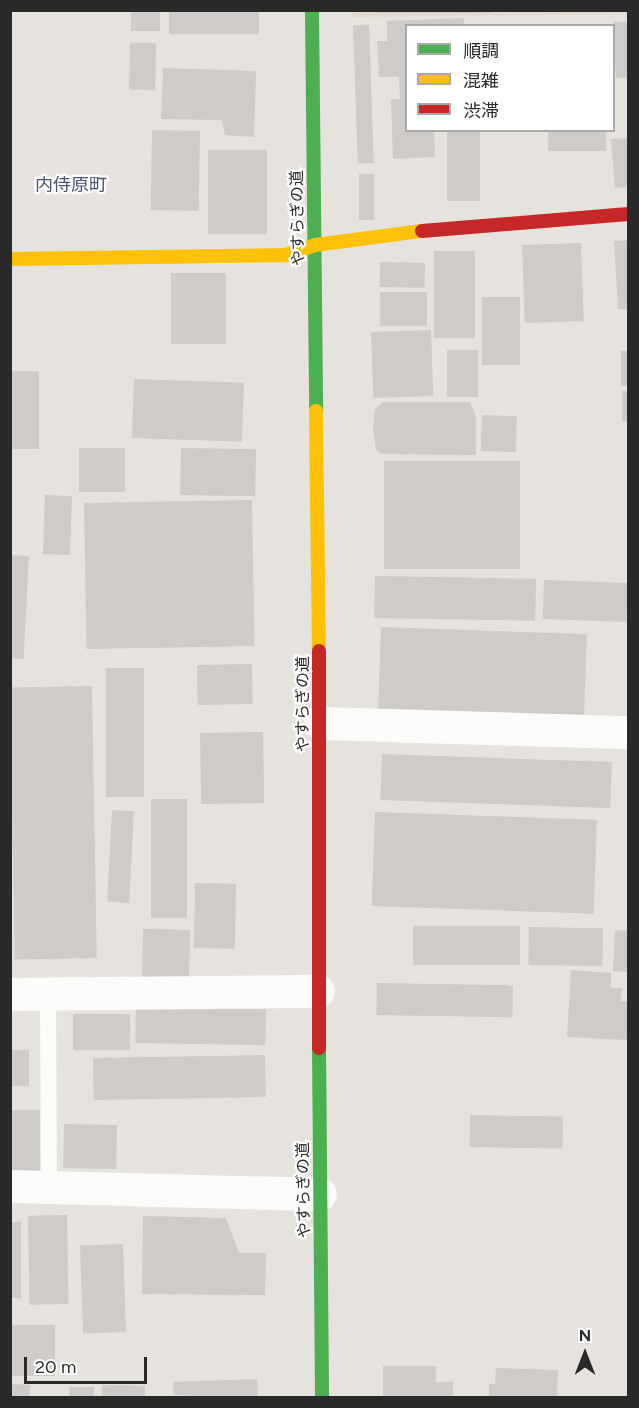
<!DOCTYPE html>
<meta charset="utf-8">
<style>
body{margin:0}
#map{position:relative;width:639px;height:1408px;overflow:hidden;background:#e6e3de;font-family:Figtree,"Noto Sans JP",sans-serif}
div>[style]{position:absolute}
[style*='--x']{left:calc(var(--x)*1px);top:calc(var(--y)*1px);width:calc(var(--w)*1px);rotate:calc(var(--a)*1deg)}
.education>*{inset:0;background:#e1dacd}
.building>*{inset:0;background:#cecbc8;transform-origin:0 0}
.lane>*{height:16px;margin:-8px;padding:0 8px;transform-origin:8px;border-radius:8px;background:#fbfbfa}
.street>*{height:33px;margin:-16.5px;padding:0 16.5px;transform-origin:16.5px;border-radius:16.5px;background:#fbfbfa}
.fast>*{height:14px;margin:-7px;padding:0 7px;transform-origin:7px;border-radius:7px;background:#4caf50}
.slow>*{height:14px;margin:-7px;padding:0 7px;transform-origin:7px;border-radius:7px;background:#ffc107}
.jam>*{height:14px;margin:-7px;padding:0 7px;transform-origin:7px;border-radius:7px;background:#c62828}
span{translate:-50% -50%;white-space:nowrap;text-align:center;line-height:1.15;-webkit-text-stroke:4.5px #fff;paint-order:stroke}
.street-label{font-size:16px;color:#292929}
.neighbourhood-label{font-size:18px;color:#4c5476}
.frame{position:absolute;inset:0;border:12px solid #292929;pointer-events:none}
.legend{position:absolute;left:405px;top:24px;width:210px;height:108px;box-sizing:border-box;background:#fff;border:2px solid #a9a9a9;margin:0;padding:8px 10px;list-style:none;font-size:18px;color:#292929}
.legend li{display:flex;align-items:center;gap:12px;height:30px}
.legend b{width:30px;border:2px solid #a9a9a9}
.north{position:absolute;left:555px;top:1324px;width:60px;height:60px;-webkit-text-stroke:4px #fff;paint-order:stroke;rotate:0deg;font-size:16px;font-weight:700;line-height:24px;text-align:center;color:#292929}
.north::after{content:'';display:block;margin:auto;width:21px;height:27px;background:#292929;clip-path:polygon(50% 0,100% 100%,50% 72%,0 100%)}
.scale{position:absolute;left:24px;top:1357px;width:123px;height:27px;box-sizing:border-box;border:3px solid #292929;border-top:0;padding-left:8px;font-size:18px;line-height:21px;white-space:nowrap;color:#292929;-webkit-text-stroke:4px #fff;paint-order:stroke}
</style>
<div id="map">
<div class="education">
<i style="clip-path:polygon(628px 10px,628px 14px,353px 17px,353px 11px)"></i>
</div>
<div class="building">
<i style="left:131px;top:10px;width:29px;height:21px"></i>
<i style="left:169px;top:10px;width:90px;height:24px"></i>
<i style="left:377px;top:10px;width:115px;height:3px"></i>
<i style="clip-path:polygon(464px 18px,464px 26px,406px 26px,406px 130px,434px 130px,435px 157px,393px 159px,391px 99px,400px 99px,399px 77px,379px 77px,377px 41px,387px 41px,387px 21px)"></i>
<i style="clip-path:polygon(613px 22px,628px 22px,628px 78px,616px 78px)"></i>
<i style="left:369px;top:25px;width:138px;height:16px;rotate:88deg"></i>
<i style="left:156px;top:43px;width:47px;height:26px;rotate:91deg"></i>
<i style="clip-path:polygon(163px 68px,256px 71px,254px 137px,225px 135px,222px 120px,161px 119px)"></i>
<i style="left:152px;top:130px;width:48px;height:80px;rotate:1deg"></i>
<i style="left:447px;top:130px;width:33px;height:71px"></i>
<i style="left:548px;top:130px;width:58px;height:21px"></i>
<i style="clip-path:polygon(628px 138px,628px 187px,615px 188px,611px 139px)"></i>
<i style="left:208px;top:150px;width:59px;height:84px"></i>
<i style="left:359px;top:174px;width:15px;height:46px"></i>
<i style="clip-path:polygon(628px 240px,628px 309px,618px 309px,614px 241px)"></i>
<i style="left:581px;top:243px;width:78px;height:59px;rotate:88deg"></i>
<i style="left:434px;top:251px;width:41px;height:87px"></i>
<i style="left:380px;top:262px;width:45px;height:25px;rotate:1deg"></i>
<i style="left:171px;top:273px;width:55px;height:71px"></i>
<i style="left:427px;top:292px;width:34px;height:47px;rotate:90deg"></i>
<i style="left:482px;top:297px;width:38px;height:68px"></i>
<i style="left:431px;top:330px;width:66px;height:60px;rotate:88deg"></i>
<i style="left:447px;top:350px;width:31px;height:47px"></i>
<i style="left:621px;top:351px;width:7px;height:35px"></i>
<i style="left:10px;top:371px;width:29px;height:78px"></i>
<i style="left:134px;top:379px;width:110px;height:59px;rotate:2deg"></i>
<i style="left:622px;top:391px;width:6px;height:30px"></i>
<i style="clip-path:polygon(383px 402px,470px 402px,476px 417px,476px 455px,381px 454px,376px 449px,373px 427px,375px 409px)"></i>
<i style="left:482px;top:415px;width:35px;height:36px;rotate:2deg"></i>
<i style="left:125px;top:448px;width:44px;height:46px;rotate:90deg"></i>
<i style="left:181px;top:448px;width:75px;height:47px;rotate:1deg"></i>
<i style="left:384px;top:461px;width:136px;height:108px"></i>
<i style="left:45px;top:495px;width:27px;height:59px;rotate:2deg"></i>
<i style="left:252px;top:500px;width:146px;height:168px;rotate:89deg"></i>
<i style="left:10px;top:555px;width:19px;height:103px;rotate:3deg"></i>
<i style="left:375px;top:576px;width:161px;height:42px;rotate:1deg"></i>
<i style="left:544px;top:580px;width:84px;height:39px;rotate:2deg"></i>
<i style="left:381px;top:627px;width:206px;height:85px;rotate:2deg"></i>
<i style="left:252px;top:664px;width:40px;height:55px;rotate:89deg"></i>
<i style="left:106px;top:668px;width:38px;height:129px"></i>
<i style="left:92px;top:686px;width:272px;height:82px;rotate:89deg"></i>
<i style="left:263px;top:732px;width:71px;height:63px;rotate:89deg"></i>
<i style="left:382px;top:754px;width:230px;height:46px;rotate:2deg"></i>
<i style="left:151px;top:799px;width:36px;height:119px"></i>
<i style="left:112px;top:810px;width:22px;height:92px;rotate:3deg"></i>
<i style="left:375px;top:812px;width:222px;height:94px;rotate:2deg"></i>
<i style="left:195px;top:883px;width:41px;height:65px;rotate:1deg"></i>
<i style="left:413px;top:926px;width:107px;height:39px"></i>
<i style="left:529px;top:927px;width:74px;height:38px;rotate:1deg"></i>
<i style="left:143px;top:929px;width:47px;height:53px;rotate:1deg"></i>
<i style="clip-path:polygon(615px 930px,628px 931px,628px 972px,613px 971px)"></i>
<i style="clip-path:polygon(571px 970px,611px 973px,611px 988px,622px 988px,621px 1001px,628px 1001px,628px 1040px,567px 1037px)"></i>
<i style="left:377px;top:983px;width:136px;height:32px;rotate:1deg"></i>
<i style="left:136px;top:1007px;width:130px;height:36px;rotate:1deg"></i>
<i style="left:130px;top:1014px;width:36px;height:57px;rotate:90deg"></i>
<i style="left:10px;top:1050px;width:19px;height:36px"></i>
<i style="left:265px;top:1055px;width:42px;height:172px;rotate:89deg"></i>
<i style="left:10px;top:1110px;width:30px;height:63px"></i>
<i style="left:470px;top:1115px;width:93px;height:32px;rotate:1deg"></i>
<i style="left:64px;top:1124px;width:53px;height:44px;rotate:1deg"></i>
<i style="left:67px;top:1215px;width:89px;height:39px;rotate:89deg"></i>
<i style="clip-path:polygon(143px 1216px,226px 1218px,239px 1253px,266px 1253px,265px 1295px,142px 1294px)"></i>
<i style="left:10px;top:1222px;width:11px;height:76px"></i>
<i style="left:123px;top:1244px;width:88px;height:43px;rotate:88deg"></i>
<i style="left:10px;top:1325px;width:45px;height:51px"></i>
<i style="clip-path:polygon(383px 1366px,436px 1366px,436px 1382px,453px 1382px,453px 1398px,383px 1398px)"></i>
<i style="clip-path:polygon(496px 1368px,558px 1370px,557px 1398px,489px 1398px,489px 1384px,495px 1384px)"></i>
<i style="clip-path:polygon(257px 1379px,258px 1398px,174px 1395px,173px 1382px)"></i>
<i style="left:10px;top:1384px;width:20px;height:14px;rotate:3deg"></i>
<i style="left:102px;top:1385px;width:43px;height:13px;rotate:1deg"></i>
<i style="left:69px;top:1387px;width:25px;height:11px"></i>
</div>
<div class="lane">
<i style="--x:48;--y:994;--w:193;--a:89.7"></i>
</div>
<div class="street">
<i style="--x:320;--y:723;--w:308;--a:1.7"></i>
<i style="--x:10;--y:994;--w:308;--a:-0.6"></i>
<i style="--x:10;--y:1186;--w:310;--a:1.5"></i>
</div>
<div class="fast">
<i style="--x:312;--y:10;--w:401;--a:89.4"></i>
<i style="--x:319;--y:1048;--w:350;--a:89.5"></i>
</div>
<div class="slow">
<i style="--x:10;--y:259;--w:275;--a:-0.8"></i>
<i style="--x:285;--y:255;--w:32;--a:-18"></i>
<i style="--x:315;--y:245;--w:108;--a:-7.5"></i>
<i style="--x:316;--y:411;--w:240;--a:89.3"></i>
</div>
<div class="jam">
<i style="--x:422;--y:231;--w:207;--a:-4.7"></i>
<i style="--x:319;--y:1048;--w:397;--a:-90"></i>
</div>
<div class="street-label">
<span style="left:298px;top:218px;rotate:-91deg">やすらぎの道</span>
<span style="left:303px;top:704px;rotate:-90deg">やすらぎの道</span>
<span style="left:304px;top:1190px;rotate:-91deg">やすらぎの道</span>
</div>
<div class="neighbourhood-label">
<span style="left:71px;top:185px">内侍原町</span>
</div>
<div class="frame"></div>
<ul class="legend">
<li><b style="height:8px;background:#4caf50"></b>順調</li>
<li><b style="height:8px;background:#ffc107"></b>混雑</li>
<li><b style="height:8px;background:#c62828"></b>渋滞</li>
</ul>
<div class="north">N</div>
<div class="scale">20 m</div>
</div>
